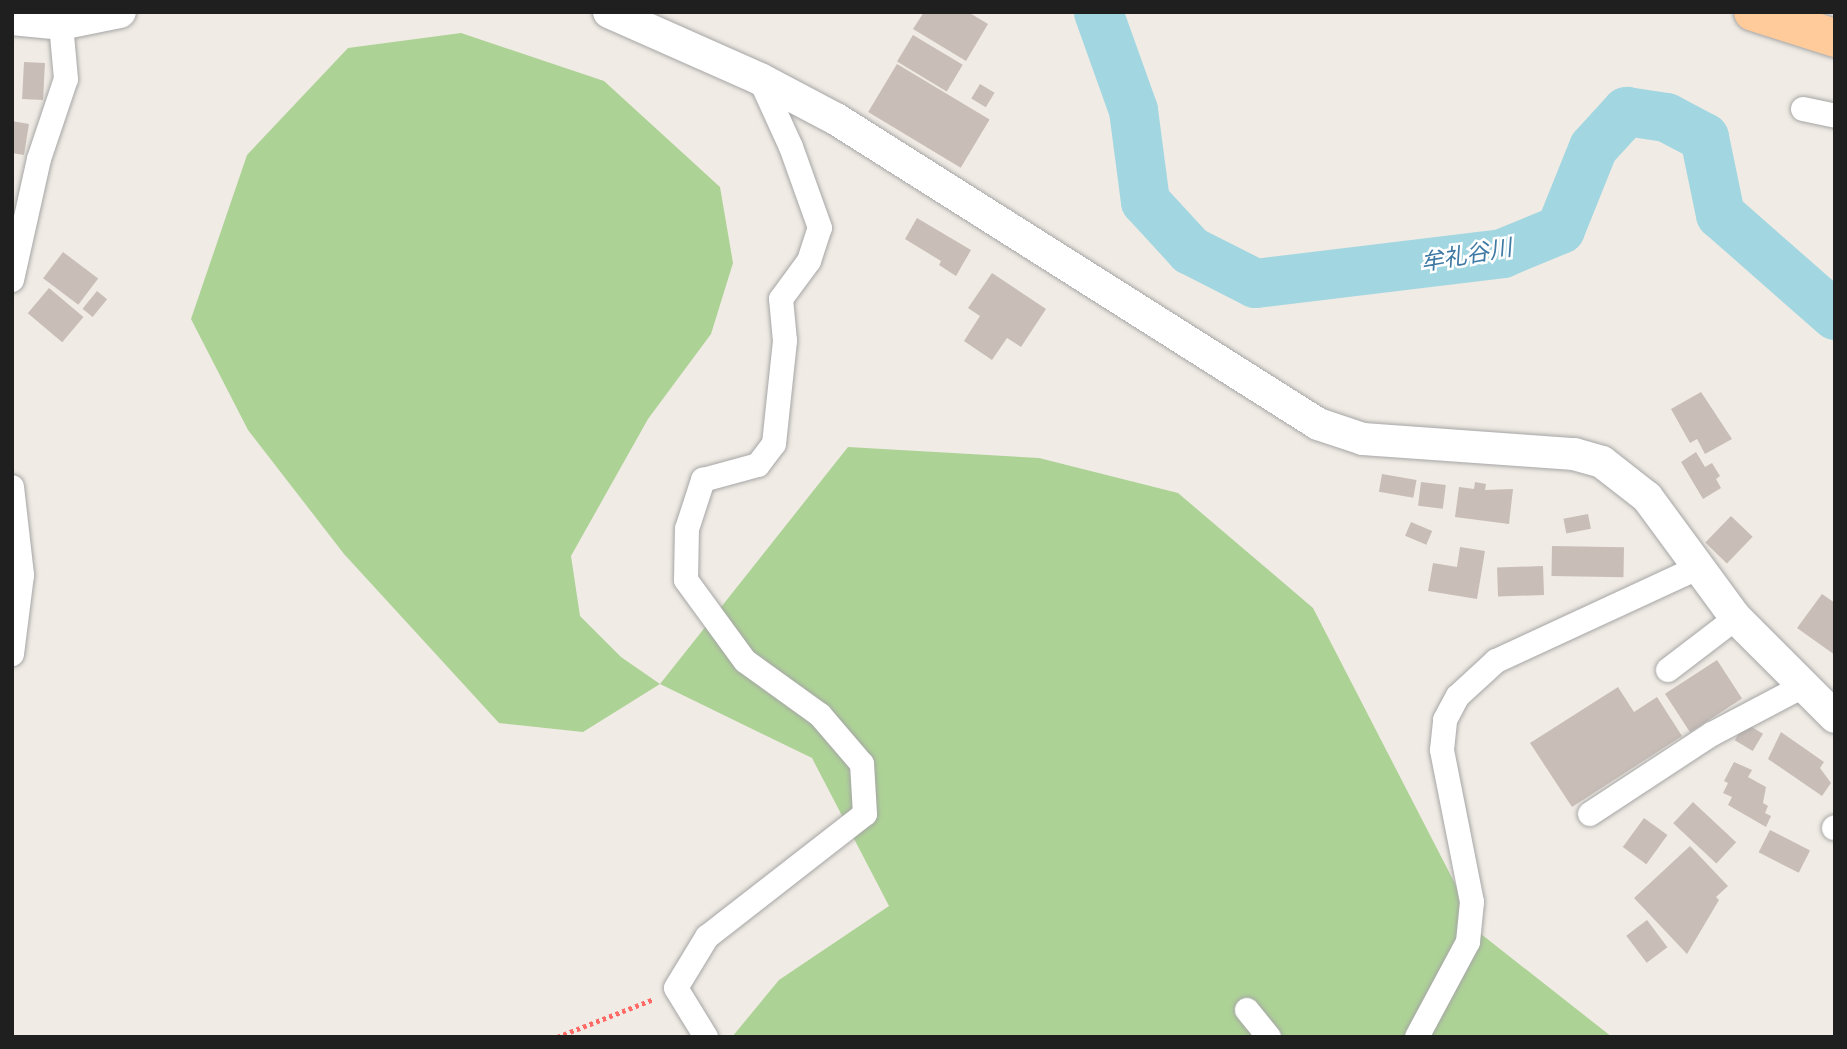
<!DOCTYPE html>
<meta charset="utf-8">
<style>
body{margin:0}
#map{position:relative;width:1847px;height:1049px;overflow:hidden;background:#f0ebe4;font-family:Manrope,"Noto Sans JP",sans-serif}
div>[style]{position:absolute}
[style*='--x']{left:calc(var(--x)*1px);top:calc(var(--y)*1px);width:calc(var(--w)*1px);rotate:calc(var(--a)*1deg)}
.forest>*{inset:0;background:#add296}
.river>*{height:49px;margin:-24.5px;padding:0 24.5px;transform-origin:24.5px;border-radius:24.5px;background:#a2d7e1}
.building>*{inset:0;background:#c8bdb7;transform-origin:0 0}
.path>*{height:4.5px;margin-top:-2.25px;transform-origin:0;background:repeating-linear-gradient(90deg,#ff6a66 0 3.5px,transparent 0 7px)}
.roads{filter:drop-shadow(0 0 2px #a6a6a6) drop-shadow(0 0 2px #a6a6a6)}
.minor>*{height:24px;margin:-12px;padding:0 12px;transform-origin:12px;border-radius:12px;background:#fff}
.tertiary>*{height:32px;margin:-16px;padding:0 16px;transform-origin:16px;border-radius:16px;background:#fff}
.primary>*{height:38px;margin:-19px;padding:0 19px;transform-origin:19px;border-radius:19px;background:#ffcb9a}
span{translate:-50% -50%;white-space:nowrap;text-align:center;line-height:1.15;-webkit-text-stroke:5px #fff;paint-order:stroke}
.water-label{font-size:23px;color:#3f7aa5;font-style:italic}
.frame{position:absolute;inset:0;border:14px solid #1f1f1f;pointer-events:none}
</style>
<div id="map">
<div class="forest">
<i style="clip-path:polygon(461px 33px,604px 81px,720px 187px,733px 263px,711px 334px,648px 419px,571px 556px,580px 616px,621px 657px,660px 684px,848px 447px,1039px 458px,1178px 493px,1313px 608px,1481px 934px,1612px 1037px,732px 1037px,779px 980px,889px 906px,812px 758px,660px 684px,583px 732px,499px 723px,344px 554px,248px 430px,191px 319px,247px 155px,348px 48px)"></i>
</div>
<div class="river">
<i style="--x:1098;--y:12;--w:104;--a:70.3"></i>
<i style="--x:1133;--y:110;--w:92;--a:82.5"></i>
<i style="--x:1145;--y:201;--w:67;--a:47.4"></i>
<i style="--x:1190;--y:250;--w:73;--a:26.9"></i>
<i style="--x:1255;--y:283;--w:249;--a:-6.9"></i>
<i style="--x:1502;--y:253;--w:63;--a:-22.5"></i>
<i style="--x:1560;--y:229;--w:88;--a:-68.1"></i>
<i style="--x:1593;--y:147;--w:49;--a:-47.5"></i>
<i style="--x:1626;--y:111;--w:40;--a:8.5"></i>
<i style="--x:1666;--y:117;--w:43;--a:27.8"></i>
<i style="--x:1704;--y:137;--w:79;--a:78.3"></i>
<i style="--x:1720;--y:214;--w:153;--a:41.3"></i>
</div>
<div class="building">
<i style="clip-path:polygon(924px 12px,968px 12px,988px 24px,966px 61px,913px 29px)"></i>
<i style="left:913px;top:35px;width:58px;height:31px;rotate:31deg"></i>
<i style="left:24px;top:62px;width:21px;height:37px;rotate:3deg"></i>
<i style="left:897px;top:64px;width:108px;height:56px;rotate:31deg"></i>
<i style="left:980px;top:84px;width:17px;height:17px;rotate:31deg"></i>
<i style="clip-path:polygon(12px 121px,29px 124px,24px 155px,12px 153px)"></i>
<i style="clip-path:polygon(917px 218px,971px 250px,956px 276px,939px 265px,941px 261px,905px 239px)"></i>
<i style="left:63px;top:252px;width:44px;height:33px;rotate:37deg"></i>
<i style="clip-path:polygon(992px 273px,1046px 309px,1021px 347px,1007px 338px,992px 360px,964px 341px,980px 316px,968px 308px)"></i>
<i style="left:49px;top:288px;width:45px;height:33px;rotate:40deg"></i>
<i style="left:97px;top:291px;width:13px;height:23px;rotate:39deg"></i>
<i style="clip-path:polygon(1701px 392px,1732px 439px,1705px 454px,1697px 439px,1690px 443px,1671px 409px)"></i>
<i style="clip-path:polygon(1696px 452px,1705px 467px,1712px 463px,1720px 476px,1716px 479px,1721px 488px,1703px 499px,1681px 462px)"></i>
<i style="left:1382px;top:474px;width:35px;height:18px;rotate:10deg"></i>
<i style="left:1421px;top:482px;width:25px;height:24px;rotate:7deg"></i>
<i style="clip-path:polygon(1475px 482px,1486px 484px,1485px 490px,1513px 489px,1509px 524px,1455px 517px,1459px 487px,1474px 489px)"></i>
<i style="left:1588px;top:514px;width:15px;height:25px;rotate:79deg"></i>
<i style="left:1731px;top:516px;width:30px;height:37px;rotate:44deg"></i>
<i style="left:1411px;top:522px;width:23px;height:15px;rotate:23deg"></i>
<i style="left:1552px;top:546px;width:72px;height:30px;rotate:1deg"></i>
<i style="clip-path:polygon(1460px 547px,1485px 551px,1477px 599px,1428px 591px,1433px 563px,1457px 567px)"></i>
<i style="left:1543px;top:566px;width:29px;height:46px;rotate:88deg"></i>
<i style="clip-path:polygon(1822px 594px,1835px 603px,1835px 655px,1797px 628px)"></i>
<i style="left:1717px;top:660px;width:46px;height:62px;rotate:57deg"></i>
<i style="clip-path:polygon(1618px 687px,1634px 712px,1657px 697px,1682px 736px,1572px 807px,1530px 743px)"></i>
<i style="left:1745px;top:723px;width:21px;height:20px;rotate:31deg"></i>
<i style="clip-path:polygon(1781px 732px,1824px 762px,1820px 768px,1831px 783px,1822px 796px,1768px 759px)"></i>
<i style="clip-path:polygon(1734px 762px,1752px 770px,1748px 777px,1766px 787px,1763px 803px,1768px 806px,1765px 813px,1771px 816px,1766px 827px,1728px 805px,1732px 797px,1723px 793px,1728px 783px,1724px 781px)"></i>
<i style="left:1693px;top:802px;width:59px;height:29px;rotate:43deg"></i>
<i style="left:1644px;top:818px;width:29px;height:36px;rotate:36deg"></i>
<i style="left:1770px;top:830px;width:45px;height:25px;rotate:27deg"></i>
<i style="clip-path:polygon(1690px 846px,1728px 886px,1716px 897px,1719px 900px,1687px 954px,1634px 898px)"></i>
<i style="left:1647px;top:920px;width:34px;height:26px;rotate:53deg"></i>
</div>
<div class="path">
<i style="--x:557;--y:1037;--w:104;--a:-21.4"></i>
</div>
<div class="roads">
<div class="minor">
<i style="--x:1803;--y:109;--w:33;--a:12"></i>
<i style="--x:12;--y:280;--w:124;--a:-77.4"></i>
<i style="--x:39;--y:159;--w:84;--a:-71.4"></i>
<i style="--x:66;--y:79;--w:55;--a:-95.2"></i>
<i style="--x:12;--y:487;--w:89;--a:83.5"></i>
<i style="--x:22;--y:575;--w:80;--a:97.2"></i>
<i style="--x:1668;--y:670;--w:86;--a:-37.4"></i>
<i style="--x:1590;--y:814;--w:146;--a:-33.3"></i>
<i style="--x:1712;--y:734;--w:101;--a:-27.8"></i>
<i style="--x:1834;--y:828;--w:1;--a:-45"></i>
<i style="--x:1247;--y:1010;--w:35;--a:51"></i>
<i style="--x:706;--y:1037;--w:57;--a:-121.5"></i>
<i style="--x:676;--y:988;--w:60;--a:-58.7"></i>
<i style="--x:707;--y:937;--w:200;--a:-37.9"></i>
<i style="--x:865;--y:814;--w:50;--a:-93.4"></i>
<i style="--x:862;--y:764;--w:65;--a:-130.6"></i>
<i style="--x:820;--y:715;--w:92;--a:-144.2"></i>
<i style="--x:745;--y:661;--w:100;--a:-126.1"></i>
<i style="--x:686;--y:580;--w:51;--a:-88.9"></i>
<i style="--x:687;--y:529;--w:52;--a:-71.9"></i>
<i style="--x:703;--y:480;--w:57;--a:-15.3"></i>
<i style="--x:758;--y:465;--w:26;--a:-53"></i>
<i style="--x:774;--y:444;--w:104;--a:-83.9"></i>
<i style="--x:785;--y:341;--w:42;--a:-95.4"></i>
<i style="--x:781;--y:299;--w:47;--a:-53.6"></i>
<i style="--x:809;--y:261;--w:35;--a:-72"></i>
<i style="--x:820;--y:228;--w:86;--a:-109.7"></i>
<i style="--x:791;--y:147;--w:75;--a:-114.5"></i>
<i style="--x:1417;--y:1037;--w:108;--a:-61.8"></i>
<i style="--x:1468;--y:942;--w:40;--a:-84.3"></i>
<i style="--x:1472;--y:902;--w:155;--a:-101.2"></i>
<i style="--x:1442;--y:750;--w:30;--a:-84"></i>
<i style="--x:1445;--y:720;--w:27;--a:-62"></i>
<i style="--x:1458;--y:696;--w:52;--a:-42.6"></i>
<i style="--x:1496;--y:661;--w:221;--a:-24.8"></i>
</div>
<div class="tertiary">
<i style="--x:609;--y:12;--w:165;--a:23.9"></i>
<i style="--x:760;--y:79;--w:86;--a:27.8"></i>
<i style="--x:836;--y:119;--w:570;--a:32.32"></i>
<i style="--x:1318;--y:424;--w:47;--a:18.4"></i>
<i style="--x:1363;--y:439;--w:212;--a:4.1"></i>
<i style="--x:1574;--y:454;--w:29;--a:16"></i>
<i style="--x:1602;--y:462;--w:57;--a:37.9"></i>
<i style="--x:1647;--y:497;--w:150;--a:53.7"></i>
<i style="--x:1736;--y:618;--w:140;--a:45"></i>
<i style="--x:12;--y:19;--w:49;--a:5.8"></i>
<i style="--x:61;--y:24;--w:60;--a:-11.5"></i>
</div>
<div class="primary">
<i style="--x:1753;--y:12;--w:86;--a:17.6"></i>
</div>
</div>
<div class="water-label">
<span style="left:1466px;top:254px;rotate:-10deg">牟礼谷川</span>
</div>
<div class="frame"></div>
</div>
